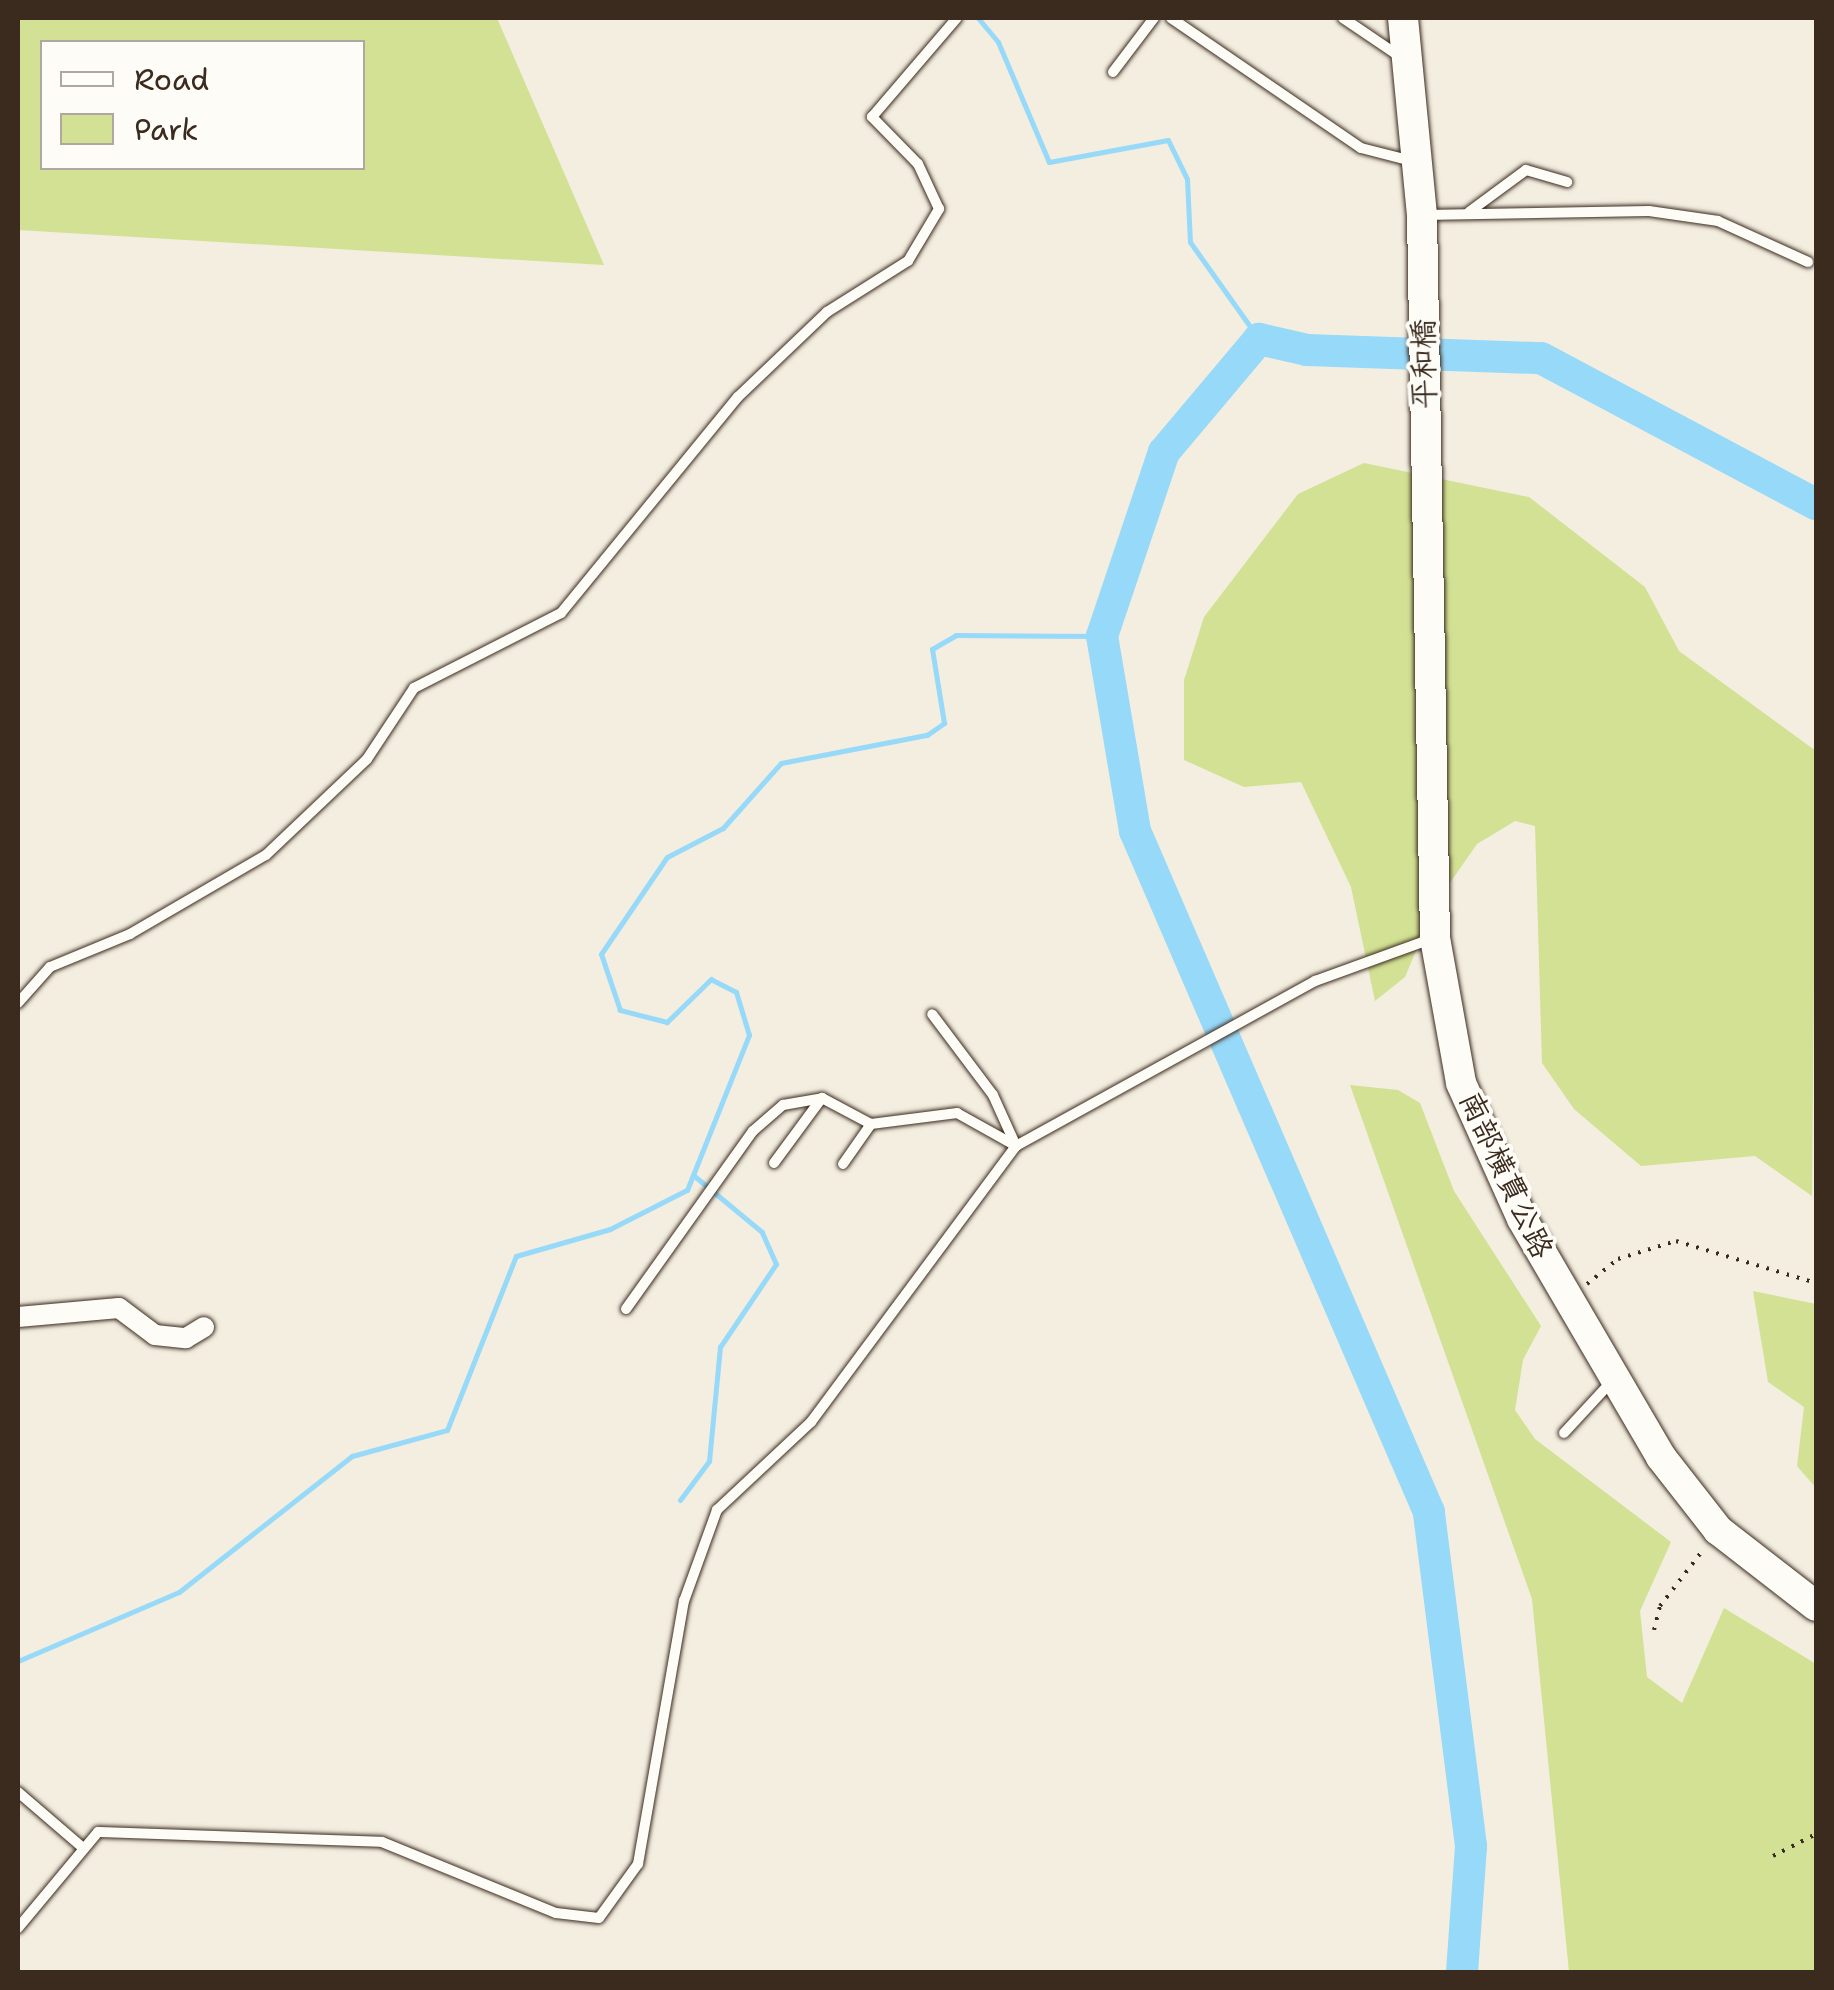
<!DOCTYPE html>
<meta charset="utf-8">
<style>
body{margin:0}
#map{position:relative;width:1834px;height:1990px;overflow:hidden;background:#f3eee0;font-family:"Shantell Sans","LXGW WenKai TC",sans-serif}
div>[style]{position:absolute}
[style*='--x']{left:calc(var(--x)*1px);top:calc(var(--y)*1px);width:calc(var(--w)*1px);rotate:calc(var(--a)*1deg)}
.green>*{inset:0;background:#d2e194}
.stream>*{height:5px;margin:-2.5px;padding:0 2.5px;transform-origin:2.5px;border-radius:2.5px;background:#97d9f9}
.river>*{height:32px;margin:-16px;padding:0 16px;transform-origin:16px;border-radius:16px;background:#97d9f9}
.path>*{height:4px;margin-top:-2px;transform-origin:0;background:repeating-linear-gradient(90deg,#3b2a1e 0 2.5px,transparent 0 10.5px)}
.roads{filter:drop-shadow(0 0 2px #3b2a1e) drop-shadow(0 0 2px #3b2a1e)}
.service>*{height:10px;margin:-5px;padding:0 5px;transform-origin:5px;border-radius:5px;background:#fdfcf7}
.minor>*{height:20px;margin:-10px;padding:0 10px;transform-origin:10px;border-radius:10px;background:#fdfcf7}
.primary>*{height:30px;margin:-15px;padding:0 15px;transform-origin:15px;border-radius:15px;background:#fdfcf7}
span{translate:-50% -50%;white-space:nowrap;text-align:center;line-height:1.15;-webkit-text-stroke:8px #fdfcf7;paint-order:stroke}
.street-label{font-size:30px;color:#3b2a1e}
.frame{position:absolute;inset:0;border:20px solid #3b2a1e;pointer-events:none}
.legend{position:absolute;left:40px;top:40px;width:325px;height:130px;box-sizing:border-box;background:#fdfcf7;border:2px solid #afa8a0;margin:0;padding:12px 18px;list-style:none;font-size:30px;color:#3b2a1e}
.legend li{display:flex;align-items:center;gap:20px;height:50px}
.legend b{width:50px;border:2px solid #afa8a0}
</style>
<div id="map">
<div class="green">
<i style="clip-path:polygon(evenodd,18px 18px,497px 18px,604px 265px,18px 230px,18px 18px,42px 42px,362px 42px,362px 168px,42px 168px,42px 42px)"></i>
<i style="clip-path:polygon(1364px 463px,1529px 497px,1645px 587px,1679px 651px,1816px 751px,1812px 1196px,1755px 1156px,1641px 1166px,1574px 1109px,1542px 1063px,1535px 826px,1515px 821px,1477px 844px,1436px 903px,1405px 977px,1375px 1001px,1351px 887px,1301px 782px,1244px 787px,1184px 760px,1184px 680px,1204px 617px,1298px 494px)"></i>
<i style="clip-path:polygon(1350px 1085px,1398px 1090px,1420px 1103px,1454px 1191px,1541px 1326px,1523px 1360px,1515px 1410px,1535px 1439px,1671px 1542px,1640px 1611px,1647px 1677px,1682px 1703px,1724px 1608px,1816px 1664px,1816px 1972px,1569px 1972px,1532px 1599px)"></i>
<i style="clip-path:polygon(1753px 1291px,1816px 1304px,1816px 1488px,1797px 1466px,1804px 1407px,1768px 1382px)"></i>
</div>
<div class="stream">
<i style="--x:978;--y:18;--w:31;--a:50"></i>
<i style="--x:998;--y:42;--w:130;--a:67"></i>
<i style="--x:1049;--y:162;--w:121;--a:-10.5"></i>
<i style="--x:1168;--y:140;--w:43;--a:64"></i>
<i style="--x:1187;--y:179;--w:63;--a:87.3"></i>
<i style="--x:1190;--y:242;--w:119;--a:54.6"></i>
<i style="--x:680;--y:1500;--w:49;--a:-53.4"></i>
<i style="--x:709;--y:1461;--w:115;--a:-84.5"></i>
<i style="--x:720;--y:1347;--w:100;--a:-56"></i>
<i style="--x:776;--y:1264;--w:35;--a:-114"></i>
<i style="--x:762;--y:1232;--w:89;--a:-140.4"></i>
<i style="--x:18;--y:1661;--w:175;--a:-23.2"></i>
<i style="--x:179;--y:1592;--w:220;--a:-38.2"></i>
<i style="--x:352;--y:1456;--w:98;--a:-15.3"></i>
<i style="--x:447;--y:1430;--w:187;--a:-68.4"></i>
<i style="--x:516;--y:1256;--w:98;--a:-16"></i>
<i style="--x:610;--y:1229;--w:86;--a:-26.9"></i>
<i style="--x:687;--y:1190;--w:167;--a:-68.2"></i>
<i style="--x:749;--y:1035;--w:45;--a:-106.8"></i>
<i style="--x:736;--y:992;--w:28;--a:-153"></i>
<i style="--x:711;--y:979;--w:62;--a:135.7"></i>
<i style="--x:667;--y:1022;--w:49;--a:-165.7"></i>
<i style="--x:620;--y:1010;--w:59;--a:-108.7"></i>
<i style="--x:601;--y:954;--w:117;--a:-55.8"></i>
<i style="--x:667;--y:857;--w:63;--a:-27.4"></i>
<i style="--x:723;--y:828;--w:87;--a:-48.3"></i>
<i style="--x:781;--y:763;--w:149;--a:-10.9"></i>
<i style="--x:927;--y:735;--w:21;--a:-35"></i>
<i style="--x:944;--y:723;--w:75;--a:-99.2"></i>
<i style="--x:932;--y:649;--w:28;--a:-30"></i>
<i style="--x:956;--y:635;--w:146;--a:0.4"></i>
</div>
<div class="river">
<i style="--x:1462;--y:1972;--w:126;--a:-85.9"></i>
<i style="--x:1471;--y:1846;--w:337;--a:-97.2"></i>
<i style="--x:1429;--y:1512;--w:742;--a:-113.35"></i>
<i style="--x:1135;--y:831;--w:198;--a:-99.6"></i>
<i style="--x:1102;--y:636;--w:194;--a:-71.4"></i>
<i style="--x:1164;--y:452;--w:148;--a:-49.9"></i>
<i style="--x:1259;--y:339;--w:49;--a:12.9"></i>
<i style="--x:1307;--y:350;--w:234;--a:2"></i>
<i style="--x:1541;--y:358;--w:311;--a:28"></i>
</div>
<div class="path">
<i style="--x:1587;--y:1284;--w:40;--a:-39"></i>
<i style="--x:1618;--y:1259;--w:61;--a:-17.2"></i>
<i style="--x:1676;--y:1241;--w:146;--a:16.7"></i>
<i style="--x:1654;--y:1630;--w:25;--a:-76"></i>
<i style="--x:1660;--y:1606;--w:71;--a:-52.5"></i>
<i style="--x:1773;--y:1856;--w:48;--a:-27.1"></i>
</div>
<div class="roads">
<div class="service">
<i style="--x:1171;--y:18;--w:230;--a:34.4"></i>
<i style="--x:1361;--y:148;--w:53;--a:14.3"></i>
<i style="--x:1343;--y:18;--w:68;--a:34.2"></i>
<i style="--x:1113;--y:72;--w:68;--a:-52.8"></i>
<i style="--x:1469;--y:212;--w:71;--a:-36.4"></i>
<i style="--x:1526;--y:170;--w:43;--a:16.3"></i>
<i style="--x:1424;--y:215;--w:225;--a:-1"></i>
<i style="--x:1649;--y:211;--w:70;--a:8.2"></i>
<i style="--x:1718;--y:221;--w:99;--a:24.5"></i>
<i style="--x:18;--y:1003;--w:48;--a:-48.4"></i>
<i style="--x:50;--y:967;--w:87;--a:-22.4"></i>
<i style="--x:130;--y:934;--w:157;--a:-30.2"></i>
<i style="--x:266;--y:855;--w:139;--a:-43.5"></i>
<i style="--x:367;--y:759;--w:85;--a:-56.5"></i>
<i style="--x:414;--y:688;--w:165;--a:-27"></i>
<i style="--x:561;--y:613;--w:279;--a:-50.7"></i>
<i style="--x:738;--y:397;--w:123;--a:-43.7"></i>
<i style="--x:827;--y:312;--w:96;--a:-32.2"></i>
<i style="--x:908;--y:261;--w:61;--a:-59.2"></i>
<i style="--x:939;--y:209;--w:50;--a:-115"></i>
<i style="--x:918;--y:164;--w:66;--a:-134.4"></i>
<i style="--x:872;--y:117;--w:130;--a:-49.4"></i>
<i style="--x:774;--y:1163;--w:81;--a:-53.6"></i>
<i style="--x:843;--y:1164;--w:49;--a:-55"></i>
<i style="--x:626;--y:1309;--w:219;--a:-54.5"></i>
<i style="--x:753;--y:1131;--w:40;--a:-41"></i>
<i style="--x:783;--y:1105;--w:40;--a:-10"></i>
<i style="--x:822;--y:1098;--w:55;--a:28"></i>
<i style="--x:871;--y:1124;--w:87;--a:-7.3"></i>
<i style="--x:957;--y:1113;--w:68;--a:29.2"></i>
<i style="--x:1016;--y:1146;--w:56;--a:-114.3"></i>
<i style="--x:993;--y:1095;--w:101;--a:-127"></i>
<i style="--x:1564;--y:1433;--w:69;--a:-47.3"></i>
<i style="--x:18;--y:1792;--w:84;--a:40.7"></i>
<i style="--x:18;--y:1928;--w:125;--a:-50.2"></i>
<i style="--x:98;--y:1832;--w:284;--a:2"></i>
<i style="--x:382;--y:1842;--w:188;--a:22.2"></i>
<i style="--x:556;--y:1913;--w:43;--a:6.6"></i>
<i style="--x:599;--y:1918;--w:67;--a:-54.2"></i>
<i style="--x:638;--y:1864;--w:267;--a:-80.1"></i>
<i style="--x:684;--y:1601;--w:97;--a:-70.1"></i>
<i style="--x:717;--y:1510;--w:129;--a:-43.1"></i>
<i style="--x:811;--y:1422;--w:344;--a:-53.4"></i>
<i style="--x:1016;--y:1146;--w:342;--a:-28.9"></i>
<i style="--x:1315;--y:981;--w:127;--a:-19.9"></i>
</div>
<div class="minor">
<i style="--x:18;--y:1317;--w:101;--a:-5.1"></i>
<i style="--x:119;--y:1308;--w:45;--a:36.9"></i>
<i style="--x:155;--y:1335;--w:31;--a:6"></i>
<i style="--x:186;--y:1338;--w:21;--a:-31"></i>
</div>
<div class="primary">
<i style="--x:1403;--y:18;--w:198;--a:84.5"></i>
<i style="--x:1422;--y:215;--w:723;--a:88.97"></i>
<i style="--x:1435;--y:938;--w:147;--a:79.8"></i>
<i style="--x:1461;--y:1083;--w:149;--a:65.8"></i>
<i style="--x:1522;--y:1219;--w:276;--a:59.7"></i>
<i style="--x:1661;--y:1457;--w:93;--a:52"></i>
<i style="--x:1718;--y:1530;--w:124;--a:37.8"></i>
</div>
</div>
<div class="street-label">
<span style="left:1424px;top:364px;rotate:-91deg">平和橋</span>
<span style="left:1506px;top:1175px;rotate:65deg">南部橫貫公路</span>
</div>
<div class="frame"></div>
<ul class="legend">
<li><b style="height:12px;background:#fdfcf7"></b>Road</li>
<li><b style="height:28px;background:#d2e194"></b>Park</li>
</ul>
</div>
